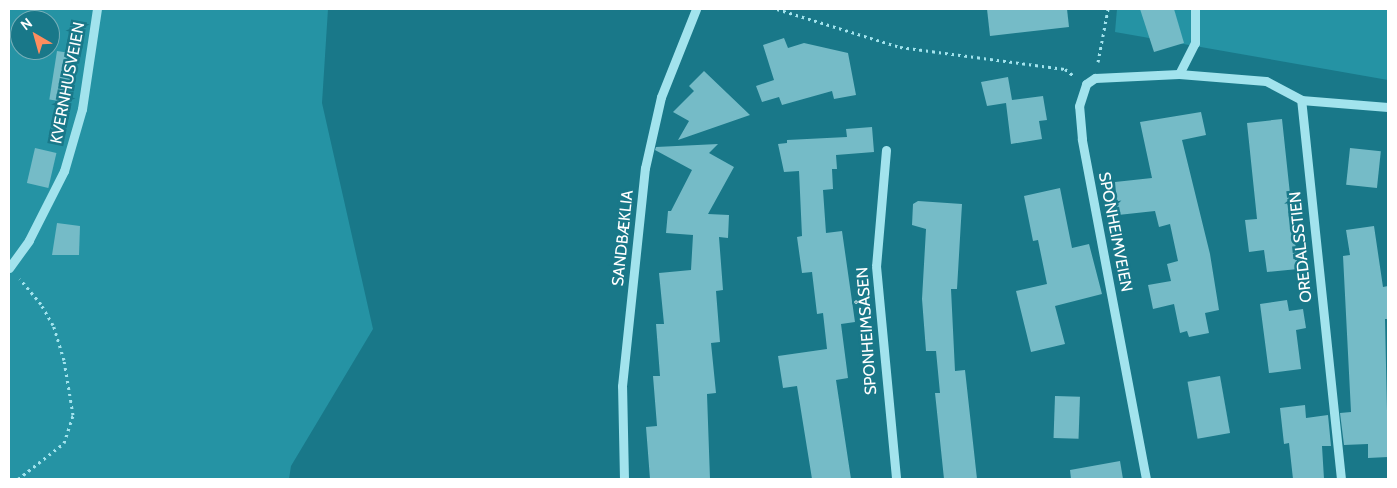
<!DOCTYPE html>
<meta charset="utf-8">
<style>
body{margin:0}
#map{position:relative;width:1397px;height:488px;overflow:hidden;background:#197889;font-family:Cabin,sans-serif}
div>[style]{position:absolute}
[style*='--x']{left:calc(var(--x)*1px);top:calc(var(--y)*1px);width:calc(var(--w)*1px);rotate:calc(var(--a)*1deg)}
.green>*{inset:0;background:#2593a4}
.building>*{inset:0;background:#75bbc7;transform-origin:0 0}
.path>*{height:3px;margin-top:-1.5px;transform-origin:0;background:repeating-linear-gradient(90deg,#a2e3ed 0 2.5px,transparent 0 6.5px)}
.minor>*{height:9px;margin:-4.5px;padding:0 4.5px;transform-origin:4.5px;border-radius:4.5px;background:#a2e3ed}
span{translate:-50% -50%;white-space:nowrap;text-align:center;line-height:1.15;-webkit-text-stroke:5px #197889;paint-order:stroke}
.street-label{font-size:16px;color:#fff}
.frame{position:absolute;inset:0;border:10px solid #fff;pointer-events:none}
.north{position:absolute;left:10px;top:10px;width:50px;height:50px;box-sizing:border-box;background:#197889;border:1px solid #75aeb8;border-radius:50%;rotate:322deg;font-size:14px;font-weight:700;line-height:20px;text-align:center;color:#fff}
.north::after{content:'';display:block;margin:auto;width:18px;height:22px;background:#ff8d5e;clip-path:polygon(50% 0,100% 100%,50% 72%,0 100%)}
</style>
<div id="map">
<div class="green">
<i style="clip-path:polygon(evenodd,9px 9px,328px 9px,322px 103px,373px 329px,291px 466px,289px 479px,9px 479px,9px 9px,20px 20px,50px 20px,50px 50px,20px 50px,20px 20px)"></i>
<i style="clip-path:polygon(1117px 9px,1388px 9px,1388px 80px,1115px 32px)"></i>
</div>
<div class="building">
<i style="clip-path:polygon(987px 9px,1067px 9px,1069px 27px,990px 36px)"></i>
<i style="clip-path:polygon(1140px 9px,1174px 9px,1184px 43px,1154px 52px)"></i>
<i style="clip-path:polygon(784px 38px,788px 48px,804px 43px,848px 53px,856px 95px,834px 99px,832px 91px,782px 105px,779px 97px,762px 102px,756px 86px,774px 80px,763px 45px)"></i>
<i style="left:57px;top:51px;width:18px;height:49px;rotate:9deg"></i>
<i style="clip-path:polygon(704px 71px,750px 115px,678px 140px,689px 121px,673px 112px,694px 91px,689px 86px)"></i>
<i style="clip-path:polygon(1008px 77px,1012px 100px,1043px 96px,1047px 120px,1039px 121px,1042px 139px,1011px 144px,1006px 103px,987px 106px,981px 82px)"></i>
<i style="clip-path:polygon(1201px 112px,1206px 135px,1182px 140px,1210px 254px,1219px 310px,1205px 313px,1209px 333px,1189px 337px,1187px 331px,1180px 333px,1174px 304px,1153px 309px,1148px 285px,1171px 281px,1167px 264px,1178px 261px,1170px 224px,1159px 227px,1155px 211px,1118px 215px,1115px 182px,1152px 178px,1140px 122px)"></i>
<i style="clip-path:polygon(1282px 119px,1298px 269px,1267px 272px,1264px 250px,1249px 252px,1245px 220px,1257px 219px,1247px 123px)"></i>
<i style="clip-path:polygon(872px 127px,874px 152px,836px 155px,837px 169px,832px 169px,833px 189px,823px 190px,826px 233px,842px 231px,855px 322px,841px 324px,848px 378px,836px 380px,851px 479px,812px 479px,797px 386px,783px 388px,778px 356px,827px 349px,823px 313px,817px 314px,812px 272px,802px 273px,797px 237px,802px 236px,799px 171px,784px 172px,778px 144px,787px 143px,787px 140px,847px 137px,846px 129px)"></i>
<i style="clip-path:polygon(718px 144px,709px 153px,734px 167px,708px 214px,729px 215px,728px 238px,719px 237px,723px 290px,716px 291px,720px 342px,711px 343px,716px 393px,707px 394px,710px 479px,650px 479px,646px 427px,657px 426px,653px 376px,660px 376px,656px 324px,664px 324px,659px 273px,691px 270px,693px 235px,666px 233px,668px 211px,671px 211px,692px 170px,655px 150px,656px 147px)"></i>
<i style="left:35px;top:148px;width:22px;height:36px;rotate:13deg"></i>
<i style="left:1350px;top:148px;width:31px;height:37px;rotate:6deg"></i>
<i style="clip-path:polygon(1060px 188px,1072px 248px,1089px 244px,1102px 294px,1055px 306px,1065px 344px,1031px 352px,1016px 291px,1047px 284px,1038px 240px,1033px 241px,1024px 196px)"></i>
<i style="clip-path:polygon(918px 201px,962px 204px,957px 289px,951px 289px,955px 371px,965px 370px,977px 479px,944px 479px,935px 393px,940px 393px,936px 351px,926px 351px,922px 299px,926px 229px,912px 225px,913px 204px)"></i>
<i style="clip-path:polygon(57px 223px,80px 226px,79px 255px,52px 255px)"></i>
<i style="clip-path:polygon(1374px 226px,1383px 287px,1388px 286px,1388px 319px,1385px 319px,1388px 457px,1368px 458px,1368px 444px,1344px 445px,1340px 413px,1351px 412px,1343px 256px,1350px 255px,1346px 230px)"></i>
<i style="clip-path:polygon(1287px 300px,1289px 311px,1303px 309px,1306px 328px,1296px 330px,1301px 369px,1269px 373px,1260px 304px)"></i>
<i style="left:1220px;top:376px;width:58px;height:33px;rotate:80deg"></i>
<i style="left:1055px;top:396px;width:25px;height:42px;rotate:2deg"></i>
<i style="clip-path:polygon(1305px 405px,1306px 418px,1328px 415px,1331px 446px,1322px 446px,1324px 479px,1293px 479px,1289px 443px,1284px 444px,1280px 408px)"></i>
<i style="clip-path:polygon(1120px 461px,1123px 479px,1071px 479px,1070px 470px)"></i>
</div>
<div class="path">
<i style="--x:777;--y:9;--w:129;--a:17.2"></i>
<i style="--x:900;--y:47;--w:166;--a:7.6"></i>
<i style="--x:1065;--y:69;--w:11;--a:38"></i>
<i style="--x:1098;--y:62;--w:54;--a:-79.3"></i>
<i style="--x:18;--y:479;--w:58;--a:-38"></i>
<i style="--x:64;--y:443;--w:29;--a:-72"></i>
<i style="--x:73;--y:415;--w:56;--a:-99.3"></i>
<i style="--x:64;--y:360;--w:37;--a:-107"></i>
<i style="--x:53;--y:325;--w:24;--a:-120"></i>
<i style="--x:41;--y:304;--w:33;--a:-130"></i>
</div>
<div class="minor">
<i style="--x:1179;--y:74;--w:35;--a:-63"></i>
<i style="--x:1195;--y:43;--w:34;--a:-90"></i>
<i style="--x:886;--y:150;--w:116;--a:94.9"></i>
<i style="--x:876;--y:266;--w:214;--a:84.6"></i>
<i style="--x:9;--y:268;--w:34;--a:-54"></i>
<i style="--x:29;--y:240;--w:77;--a:-63.1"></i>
<i style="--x:64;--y:171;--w:65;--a:-73.8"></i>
<i style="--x:82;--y:109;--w:101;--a:-81.5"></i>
<i style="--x:624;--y:479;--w:93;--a:-91.2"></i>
<i style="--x:622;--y:386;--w:219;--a:-84"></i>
<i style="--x:645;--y:168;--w:73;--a:-77.3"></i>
<i style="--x:661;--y:97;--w:95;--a:-68.3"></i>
<i style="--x:1146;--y:479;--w:346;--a:-100.7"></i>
<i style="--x:1082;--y:139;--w:33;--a:-95"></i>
<i style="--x:1079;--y:106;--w:23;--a:-72"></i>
<i style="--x:1086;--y:84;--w:11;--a:-34"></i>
<i style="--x:1095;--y:78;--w:84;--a:-2.7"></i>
<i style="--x:1179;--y:74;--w:87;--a:4.6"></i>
<i style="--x:1266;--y:81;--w:40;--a:28"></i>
<i style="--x:1341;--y:479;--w:381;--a:-96"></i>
<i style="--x:1301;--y:100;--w:87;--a:4.6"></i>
</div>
<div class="street-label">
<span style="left:68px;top:83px;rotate:-79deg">KVERNHUSVEIEN</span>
<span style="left:1115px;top:232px;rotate:79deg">SPONHEIMVEIEN</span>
<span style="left:623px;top:238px;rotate:-84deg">SANDBÆKLIA</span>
<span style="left:1301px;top:247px;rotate:-96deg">OREDALSSTIEN</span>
<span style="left:867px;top:331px;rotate:-94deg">SPONHEIMSÅSEN</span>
</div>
<div class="frame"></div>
<div class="north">N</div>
</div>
